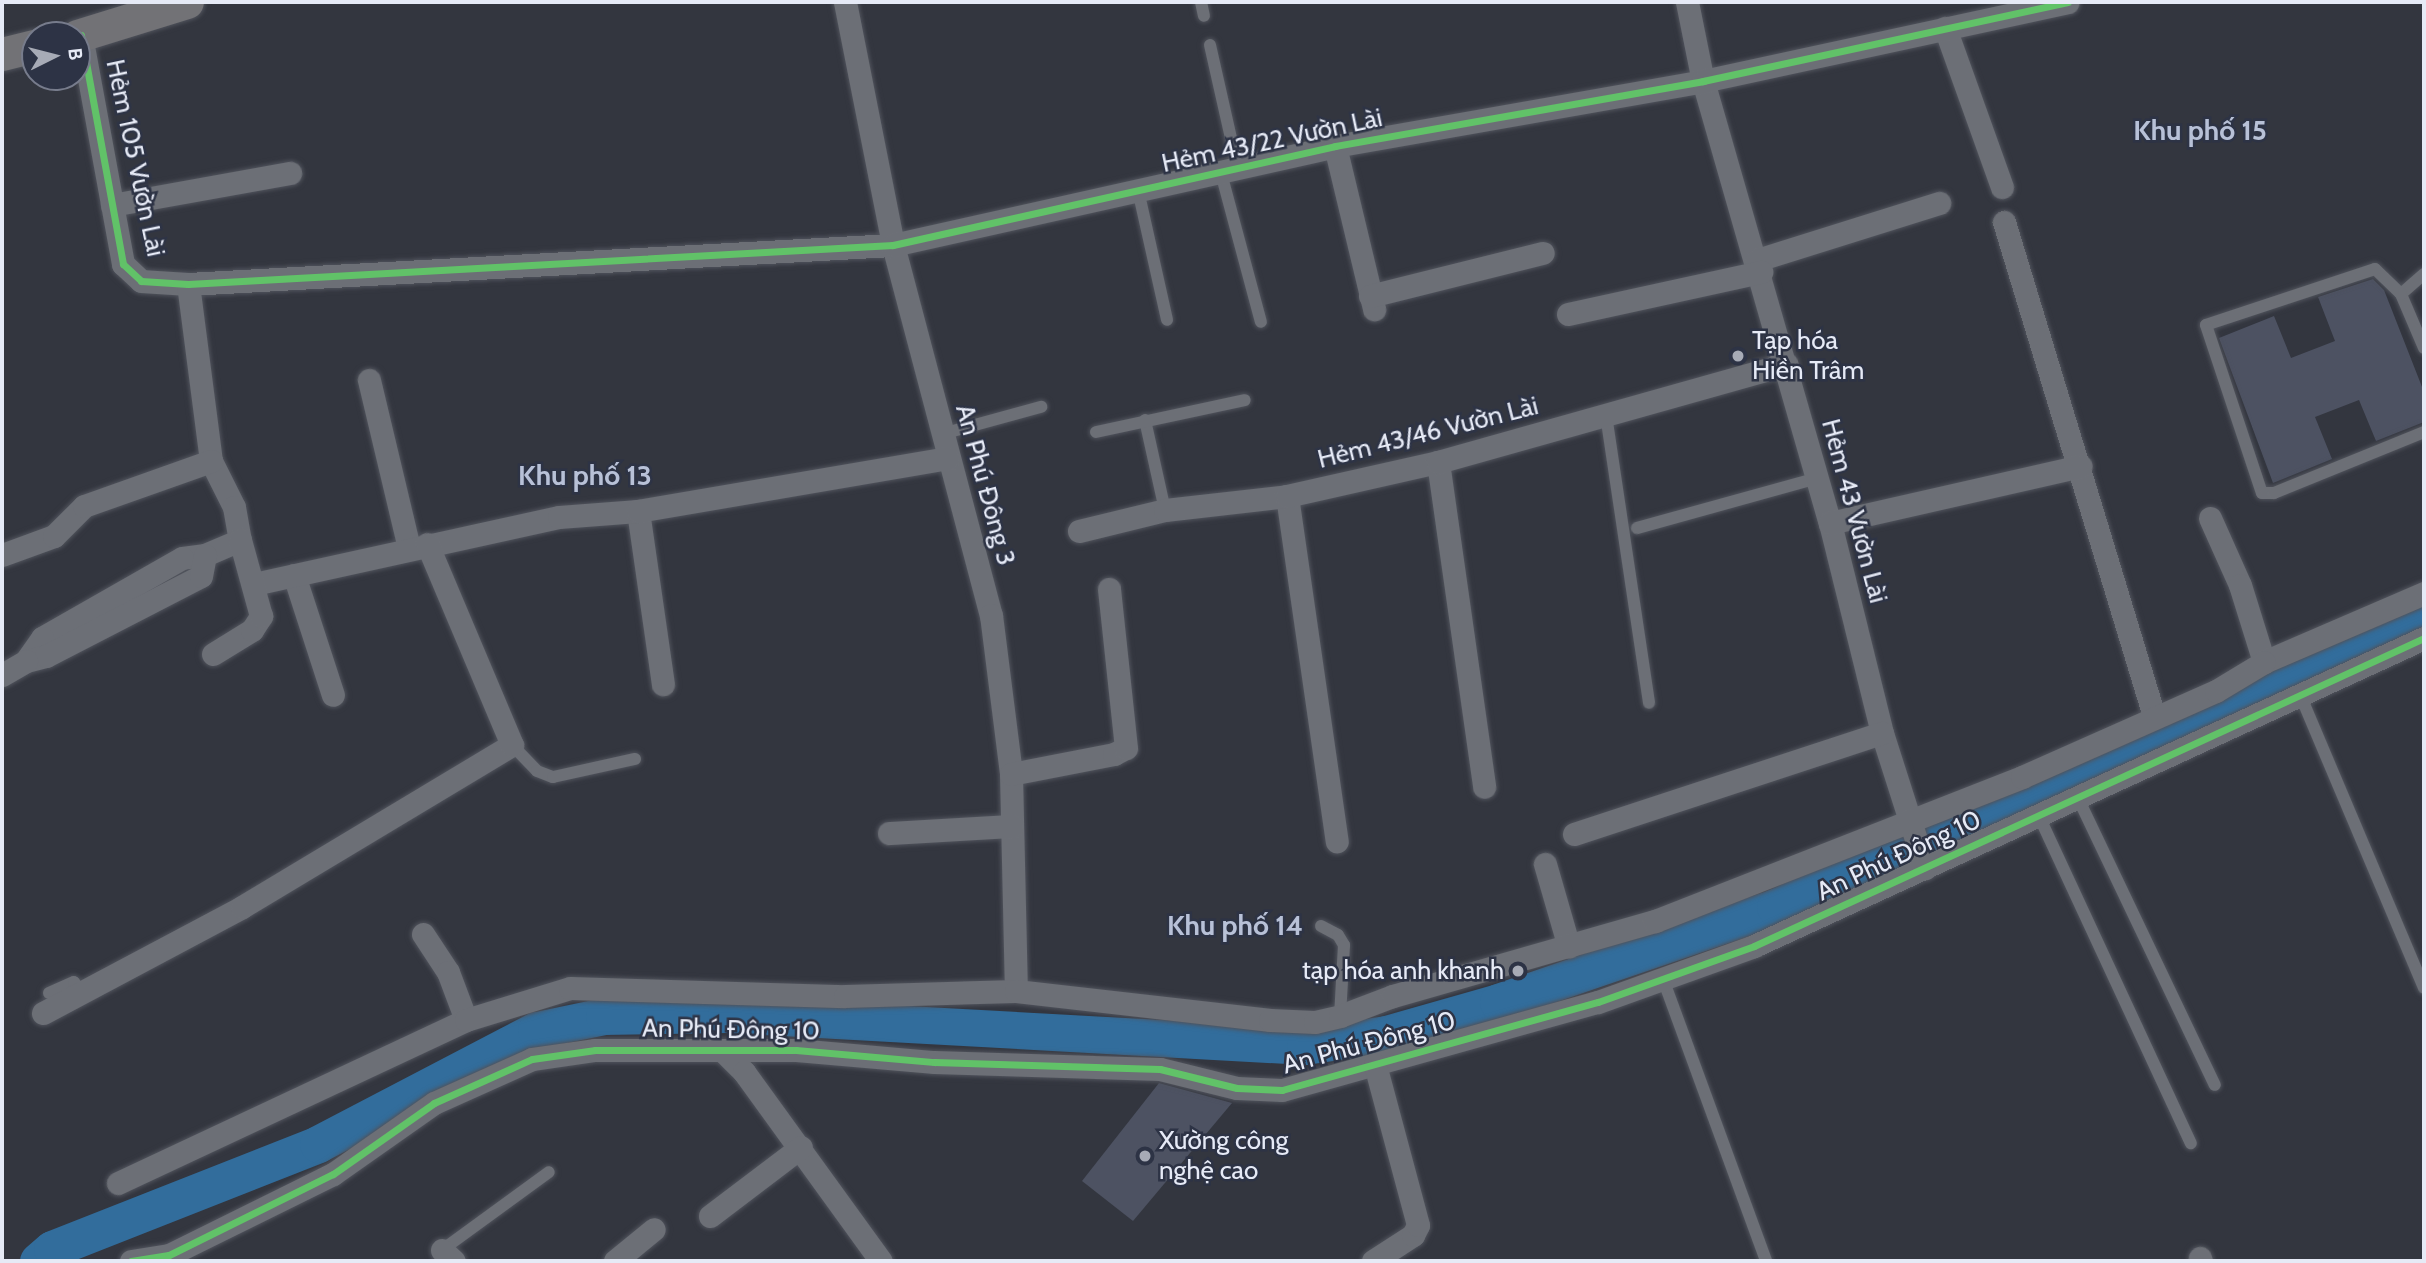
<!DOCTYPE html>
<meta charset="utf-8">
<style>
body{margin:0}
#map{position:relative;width:2426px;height:1263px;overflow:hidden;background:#33363f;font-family:Cabin,sans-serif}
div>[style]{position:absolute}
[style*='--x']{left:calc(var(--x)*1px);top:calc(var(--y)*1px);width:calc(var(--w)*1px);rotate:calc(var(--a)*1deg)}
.river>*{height:37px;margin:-18.5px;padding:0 18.5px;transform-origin:18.5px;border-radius:18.5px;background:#326d9c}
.building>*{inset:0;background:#4d5262}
.roads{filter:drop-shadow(0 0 2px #50535c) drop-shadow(0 0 2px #50535c)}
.lane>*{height:12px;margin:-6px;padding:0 6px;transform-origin:6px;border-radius:6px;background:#6c6f76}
.street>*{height:23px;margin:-11.5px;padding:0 11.5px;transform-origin:11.5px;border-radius:11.5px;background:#6c6f76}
.secondary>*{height:33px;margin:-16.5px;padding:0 16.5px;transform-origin:16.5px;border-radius:16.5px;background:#727276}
.cycleway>*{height:7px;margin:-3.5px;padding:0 3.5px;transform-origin:3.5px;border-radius:3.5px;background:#61c268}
.dots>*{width:19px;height:19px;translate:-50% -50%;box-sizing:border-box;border:4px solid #2d3345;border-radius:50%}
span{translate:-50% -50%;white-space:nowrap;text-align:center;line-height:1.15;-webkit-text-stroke:5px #2d3345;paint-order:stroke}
.street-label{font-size:26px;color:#e6eaf6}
.poi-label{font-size:26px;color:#e6eaf6}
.left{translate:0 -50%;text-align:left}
.right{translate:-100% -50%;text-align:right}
.neighbourhood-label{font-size:28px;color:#b8c1d7;font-weight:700}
.frame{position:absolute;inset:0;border:4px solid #e6eaf6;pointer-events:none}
.north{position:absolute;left:21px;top:21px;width:70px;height:70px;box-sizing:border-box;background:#2d3345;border:2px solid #777c8c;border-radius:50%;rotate:84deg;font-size:19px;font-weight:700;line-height:28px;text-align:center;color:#e6eaf6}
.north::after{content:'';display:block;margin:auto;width:24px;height:32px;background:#a7abb6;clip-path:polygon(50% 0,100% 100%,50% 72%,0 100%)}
</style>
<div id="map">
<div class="river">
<i style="--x:38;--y:1261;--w:18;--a:-41"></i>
<i style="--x:52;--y:1249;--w:286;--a:-21.5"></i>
<i style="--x:318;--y:1144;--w:246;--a:-27.6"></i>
<i style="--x:536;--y:1030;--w:69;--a:-11.6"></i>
<i style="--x:604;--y:1016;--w:122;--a:-0.9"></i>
<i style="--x:726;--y:1014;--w:580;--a:3.16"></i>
<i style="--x:1305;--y:1046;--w:82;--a:-8.4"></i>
<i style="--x:1386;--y:1034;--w:116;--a:-15.9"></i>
<i style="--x:1498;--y:1002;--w:293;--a:-18.9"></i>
<i style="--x:1775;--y:907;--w:711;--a:-24.15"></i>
</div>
<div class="building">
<i style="clip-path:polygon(2373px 279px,2384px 290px,2424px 392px,2424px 422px,2376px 441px,2359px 400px,2315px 417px,2332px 459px,2273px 483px,2219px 338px,2274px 316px,2291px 358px,2335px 341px,2318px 297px)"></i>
<i style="clip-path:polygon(1159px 1083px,1232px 1103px,1133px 1221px,1082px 1181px)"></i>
</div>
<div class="roads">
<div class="lane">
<i style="--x:1201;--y:2;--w:14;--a:78"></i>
<i style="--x:1210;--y:45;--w:127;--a:77.3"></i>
<i style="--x:1221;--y:173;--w:154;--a:75"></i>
<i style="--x:1138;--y:190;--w:133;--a:77.4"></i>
<i style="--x:2401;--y:294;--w:30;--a:-41"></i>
<i style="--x:2424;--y:348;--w:59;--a:-113.1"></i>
<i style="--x:2401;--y:294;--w:36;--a:-136"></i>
<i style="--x:2375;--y:269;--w:178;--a:161.7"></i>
<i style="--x:2206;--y:325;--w:177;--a:71.6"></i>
<i style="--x:2262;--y:493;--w:12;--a:0"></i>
<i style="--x:2274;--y:493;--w:162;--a:-22.1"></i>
<i style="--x:1606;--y:415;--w:291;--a:81.5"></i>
<i style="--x:1145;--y:420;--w:92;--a:77.5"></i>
<i style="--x:1096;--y:432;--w:152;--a:-12.1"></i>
<i style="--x:942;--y:434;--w:103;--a:-15.3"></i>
<i style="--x:1637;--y:528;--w:187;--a:-15.5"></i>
<i style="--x:2299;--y:692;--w:321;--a:67.1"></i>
<i style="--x:512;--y:745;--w:36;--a:46"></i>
<i style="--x:537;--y:771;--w:17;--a:21"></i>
<i style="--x:553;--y:777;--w:84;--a:-12.4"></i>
<i style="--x:2077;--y:796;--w:320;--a:64.5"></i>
<i style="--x:2038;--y:814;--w:363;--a:65.1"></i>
<i style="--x:1321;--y:926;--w:19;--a:28"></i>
<i style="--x:1338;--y:935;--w:12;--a:59"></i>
<i style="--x:1344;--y:945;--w:71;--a:93.2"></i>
<i style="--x:1663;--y:979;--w:300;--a:69.9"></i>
<i style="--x:49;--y:993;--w:27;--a:-24"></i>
<i style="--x:74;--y:982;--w:13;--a:58"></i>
<i style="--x:442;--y:1250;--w:132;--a:-36.1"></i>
</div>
<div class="street">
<i style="--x:845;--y:2;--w:248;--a:78.8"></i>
<i style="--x:893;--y:245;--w:383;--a:75.2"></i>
<i style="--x:991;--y:615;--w:160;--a:82.8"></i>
<i style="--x:1011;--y:774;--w:217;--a:88.7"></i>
<i style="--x:1687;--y:2;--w:81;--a:78.6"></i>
<i style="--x:1703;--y:81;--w:460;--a:74"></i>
<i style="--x:1830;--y:523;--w:216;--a:76.1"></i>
<i style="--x:1882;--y:733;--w:142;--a:72.3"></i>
<i style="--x:1945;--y:28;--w:169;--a:70.3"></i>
<i style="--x:81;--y:35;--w:233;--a:79.6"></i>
<i style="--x:123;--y:264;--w:25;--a:43"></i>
<i style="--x:141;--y:281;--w:47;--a:3.7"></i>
<i style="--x:188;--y:284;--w:706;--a:-3.17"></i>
<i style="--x:893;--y:245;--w:453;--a:-12.6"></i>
<i style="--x:1335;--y:146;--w:374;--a:-10"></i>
<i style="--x:1703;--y:81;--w:373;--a:-12.2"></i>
<i style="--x:1335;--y:146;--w:168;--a:76.5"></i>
<i style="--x:112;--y:205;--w:181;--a:-10.2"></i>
<i style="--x:2004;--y:222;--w:516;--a:73.11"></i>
<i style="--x:1757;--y:260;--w:191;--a:-17.4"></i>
<i style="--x:188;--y:284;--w:178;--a:82.6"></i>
<i style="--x:211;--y:461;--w:51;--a:63.4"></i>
<i style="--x:234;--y:507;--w:34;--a:80"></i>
<i style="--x:240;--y:540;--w:38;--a:157"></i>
<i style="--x:205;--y:555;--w:23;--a:173"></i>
<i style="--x:182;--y:558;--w:161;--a:150.3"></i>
<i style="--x:42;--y:638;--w:28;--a:125"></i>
<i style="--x:26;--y:661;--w:21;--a:-14"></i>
<i style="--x:46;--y:656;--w:174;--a:-27.3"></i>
<i style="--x:201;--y:576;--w:21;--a:-79"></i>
<i style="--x:1370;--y:296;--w:178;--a:-14"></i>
<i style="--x:1568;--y:314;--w:198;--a:-12.3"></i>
<i style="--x:369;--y:380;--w:173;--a:76.6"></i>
<i style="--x:1438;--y:462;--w:328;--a:81.9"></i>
<i style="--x:1287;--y:496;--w:349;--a:81.8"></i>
<i style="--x:638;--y:511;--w:175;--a:81.8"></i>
<i style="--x:2210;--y:518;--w:73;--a:65.9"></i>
<i style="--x:2240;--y:585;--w:81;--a:72.7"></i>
<i style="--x:2264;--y:662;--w:174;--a:-23.3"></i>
<i style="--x:1830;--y:523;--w:257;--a:-12.8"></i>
<i style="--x:1079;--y:531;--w:89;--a:-13.7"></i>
<i style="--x:1165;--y:510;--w:123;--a:-6.5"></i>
<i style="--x:1287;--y:496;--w:155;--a:-12.7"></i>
<i style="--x:1438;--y:462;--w:362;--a:-15.7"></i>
<i style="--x:2;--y:555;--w:55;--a:-20.1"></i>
<i style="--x:54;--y:536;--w:42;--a:-45"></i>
<i style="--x:84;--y:506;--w:135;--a:-19.5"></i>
<i style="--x:294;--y:575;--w:126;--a:72"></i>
<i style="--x:254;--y:584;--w:312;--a:-12.4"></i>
<i style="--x:559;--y:517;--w:79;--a:-4.3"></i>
<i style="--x:638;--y:511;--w:314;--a:-9.7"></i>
<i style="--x:213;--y:654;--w:46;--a:-31.6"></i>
<i style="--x:252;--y:630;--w:17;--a:-57"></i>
<i style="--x:261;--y:616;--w:79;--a:-105.4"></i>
<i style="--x:2;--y:675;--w:28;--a:-30"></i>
<i style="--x:1011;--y:774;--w:105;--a:-11"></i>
<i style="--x:1114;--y:754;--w:13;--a:-27"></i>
<i style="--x:1126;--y:748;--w:160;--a:-96.1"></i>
<i style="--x:889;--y:833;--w:123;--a:-3.3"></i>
<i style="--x:1574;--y:834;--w:324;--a:-18.2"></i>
<i style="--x:1545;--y:864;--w:86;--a:73.9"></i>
<i style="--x:423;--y:934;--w:45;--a:56.7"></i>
<i style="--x:448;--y:972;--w:51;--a:69.4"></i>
<i style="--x:43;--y:1013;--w:225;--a:-28"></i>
<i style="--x:242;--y:907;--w:315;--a:-31"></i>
<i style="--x:512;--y:745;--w:218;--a:-112.9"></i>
<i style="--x:723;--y:1051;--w:30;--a:45"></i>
<i style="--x:744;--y:1072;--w:233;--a:54.1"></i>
<i style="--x:118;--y:1183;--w:384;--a:-25.1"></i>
<i style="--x:466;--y:1020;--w:109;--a:-17.1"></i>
<i style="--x:570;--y:988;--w:275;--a:1.7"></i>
<i style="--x:845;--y:996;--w:171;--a:-1.7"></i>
<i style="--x:1016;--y:991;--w:256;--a:6.5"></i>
<i style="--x:1270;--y:1020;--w:45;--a:2.5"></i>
<i style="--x:1315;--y:1022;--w:26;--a:-13"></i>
<i style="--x:1340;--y:1016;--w:57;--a:-20.7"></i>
<i style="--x:1393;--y:996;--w:273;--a:-16"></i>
<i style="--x:1655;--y:921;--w:394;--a:-21.4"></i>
<i style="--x:2022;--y:777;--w:212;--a:-23.9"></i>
<i style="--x:2216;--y:691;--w:56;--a:-31.1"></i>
<i style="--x:710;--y:1216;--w:114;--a:-37.2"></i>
<i style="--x:442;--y:1250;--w:16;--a:43"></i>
<i style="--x:2200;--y:1258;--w:3;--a:72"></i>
<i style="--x:131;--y:1261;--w:38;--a:-9"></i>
<i style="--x:169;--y:1255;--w:183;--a:-26.3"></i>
<i style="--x:333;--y:1174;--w:123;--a:-35.1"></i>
<i style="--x:434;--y:1103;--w:107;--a:-24.2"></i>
<i style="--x:532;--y:1059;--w:64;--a:-8.1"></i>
<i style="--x:595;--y:1050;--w:201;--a:0"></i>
<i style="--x:796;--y:1050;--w:139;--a:5"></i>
<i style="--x:934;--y:1062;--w:226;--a:1.8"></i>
<i style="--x:1160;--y:1069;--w:79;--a:13.9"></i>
<i style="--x:1237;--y:1088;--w:45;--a:2.5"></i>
<i style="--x:1282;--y:1090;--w:328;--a:-15.6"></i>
<i style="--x:1598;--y:1002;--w:166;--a:-19.7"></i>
<i style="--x:1754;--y:946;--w:737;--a:-24.69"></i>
<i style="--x:615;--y:1261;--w:50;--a:-39.4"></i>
<i style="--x:1373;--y:1261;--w:48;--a:-33"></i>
<i style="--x:1413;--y:1235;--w:11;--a:-63"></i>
<i style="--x:1418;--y:1225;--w:166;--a:-105"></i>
</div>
<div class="secondary">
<i style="--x:77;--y:36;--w:115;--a:-17.2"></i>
<i style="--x:2;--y:54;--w:34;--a:-14"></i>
</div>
</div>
<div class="cycleway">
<i style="--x:81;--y:35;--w:233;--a:79.6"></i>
<i style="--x:123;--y:264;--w:25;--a:43"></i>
<i style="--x:141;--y:281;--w:47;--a:3.7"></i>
<i style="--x:188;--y:284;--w:706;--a:-3.17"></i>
<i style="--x:893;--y:245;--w:453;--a:-12.6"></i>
<i style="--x:1335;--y:146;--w:374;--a:-10"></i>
<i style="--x:1703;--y:81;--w:373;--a:-12.2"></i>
<i style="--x:131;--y:1261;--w:38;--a:-9"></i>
<i style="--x:169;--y:1255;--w:183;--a:-26.3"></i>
<i style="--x:333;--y:1174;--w:123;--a:-35.1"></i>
<i style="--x:434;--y:1103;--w:107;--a:-24.2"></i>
<i style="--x:532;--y:1059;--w:64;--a:-8.1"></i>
<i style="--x:595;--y:1050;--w:201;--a:0"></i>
<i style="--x:796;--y:1050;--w:139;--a:5"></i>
<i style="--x:934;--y:1062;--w:226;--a:1.8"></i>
<i style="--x:1160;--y:1069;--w:79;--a:13.9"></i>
<i style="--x:1237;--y:1088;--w:45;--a:2.5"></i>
<i style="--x:1282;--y:1090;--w:328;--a:-15.6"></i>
<i style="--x:1598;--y:1002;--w:166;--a:-19.7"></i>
<i style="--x:1754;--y:946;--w:737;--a:-24.69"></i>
</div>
<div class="dots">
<i style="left:1738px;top:356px;background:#a7abb6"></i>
<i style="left:1518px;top:971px;background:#a7abb6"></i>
<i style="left:1145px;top:1156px;background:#a7abb6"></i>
</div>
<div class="street-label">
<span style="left:1272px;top:141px;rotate:-12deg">Hẻm 43/22 Vườn Lài</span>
<span style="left:135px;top:158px;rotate:78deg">Hẻm 105 Vườn Lài</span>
<span style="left:1428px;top:433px;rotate:-14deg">Hẻm 43/46 Vườn Lài</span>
<span style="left:985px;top:485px;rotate:75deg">An Phú Đông 3</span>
<span style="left:1854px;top:511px;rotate:75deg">Hẻm 43 Vườn Lài</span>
<span style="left:1899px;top:856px;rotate:-25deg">An Phú Đông 10</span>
<span style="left:731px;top:1030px;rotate:1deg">An Phú Đông 10</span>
<span style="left:1369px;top:1043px;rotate:-15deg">An Phú Đông 10</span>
</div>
<div class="poi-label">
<span class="left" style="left:1752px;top:356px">Tạp hóa<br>Hiền Trâm</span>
<span class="right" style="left:1504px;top:971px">tạp hóa anh khanh</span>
<span class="left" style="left:1159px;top:1156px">Xường công<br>nghệ cao</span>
</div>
<div class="neighbourhood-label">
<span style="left:2200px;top:130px">Khu phố 15</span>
<span style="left:585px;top:475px">Khu phố 13</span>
<span style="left:1235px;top:925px">Khu phố 14</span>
</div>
<div class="frame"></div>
<div class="north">B</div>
</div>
